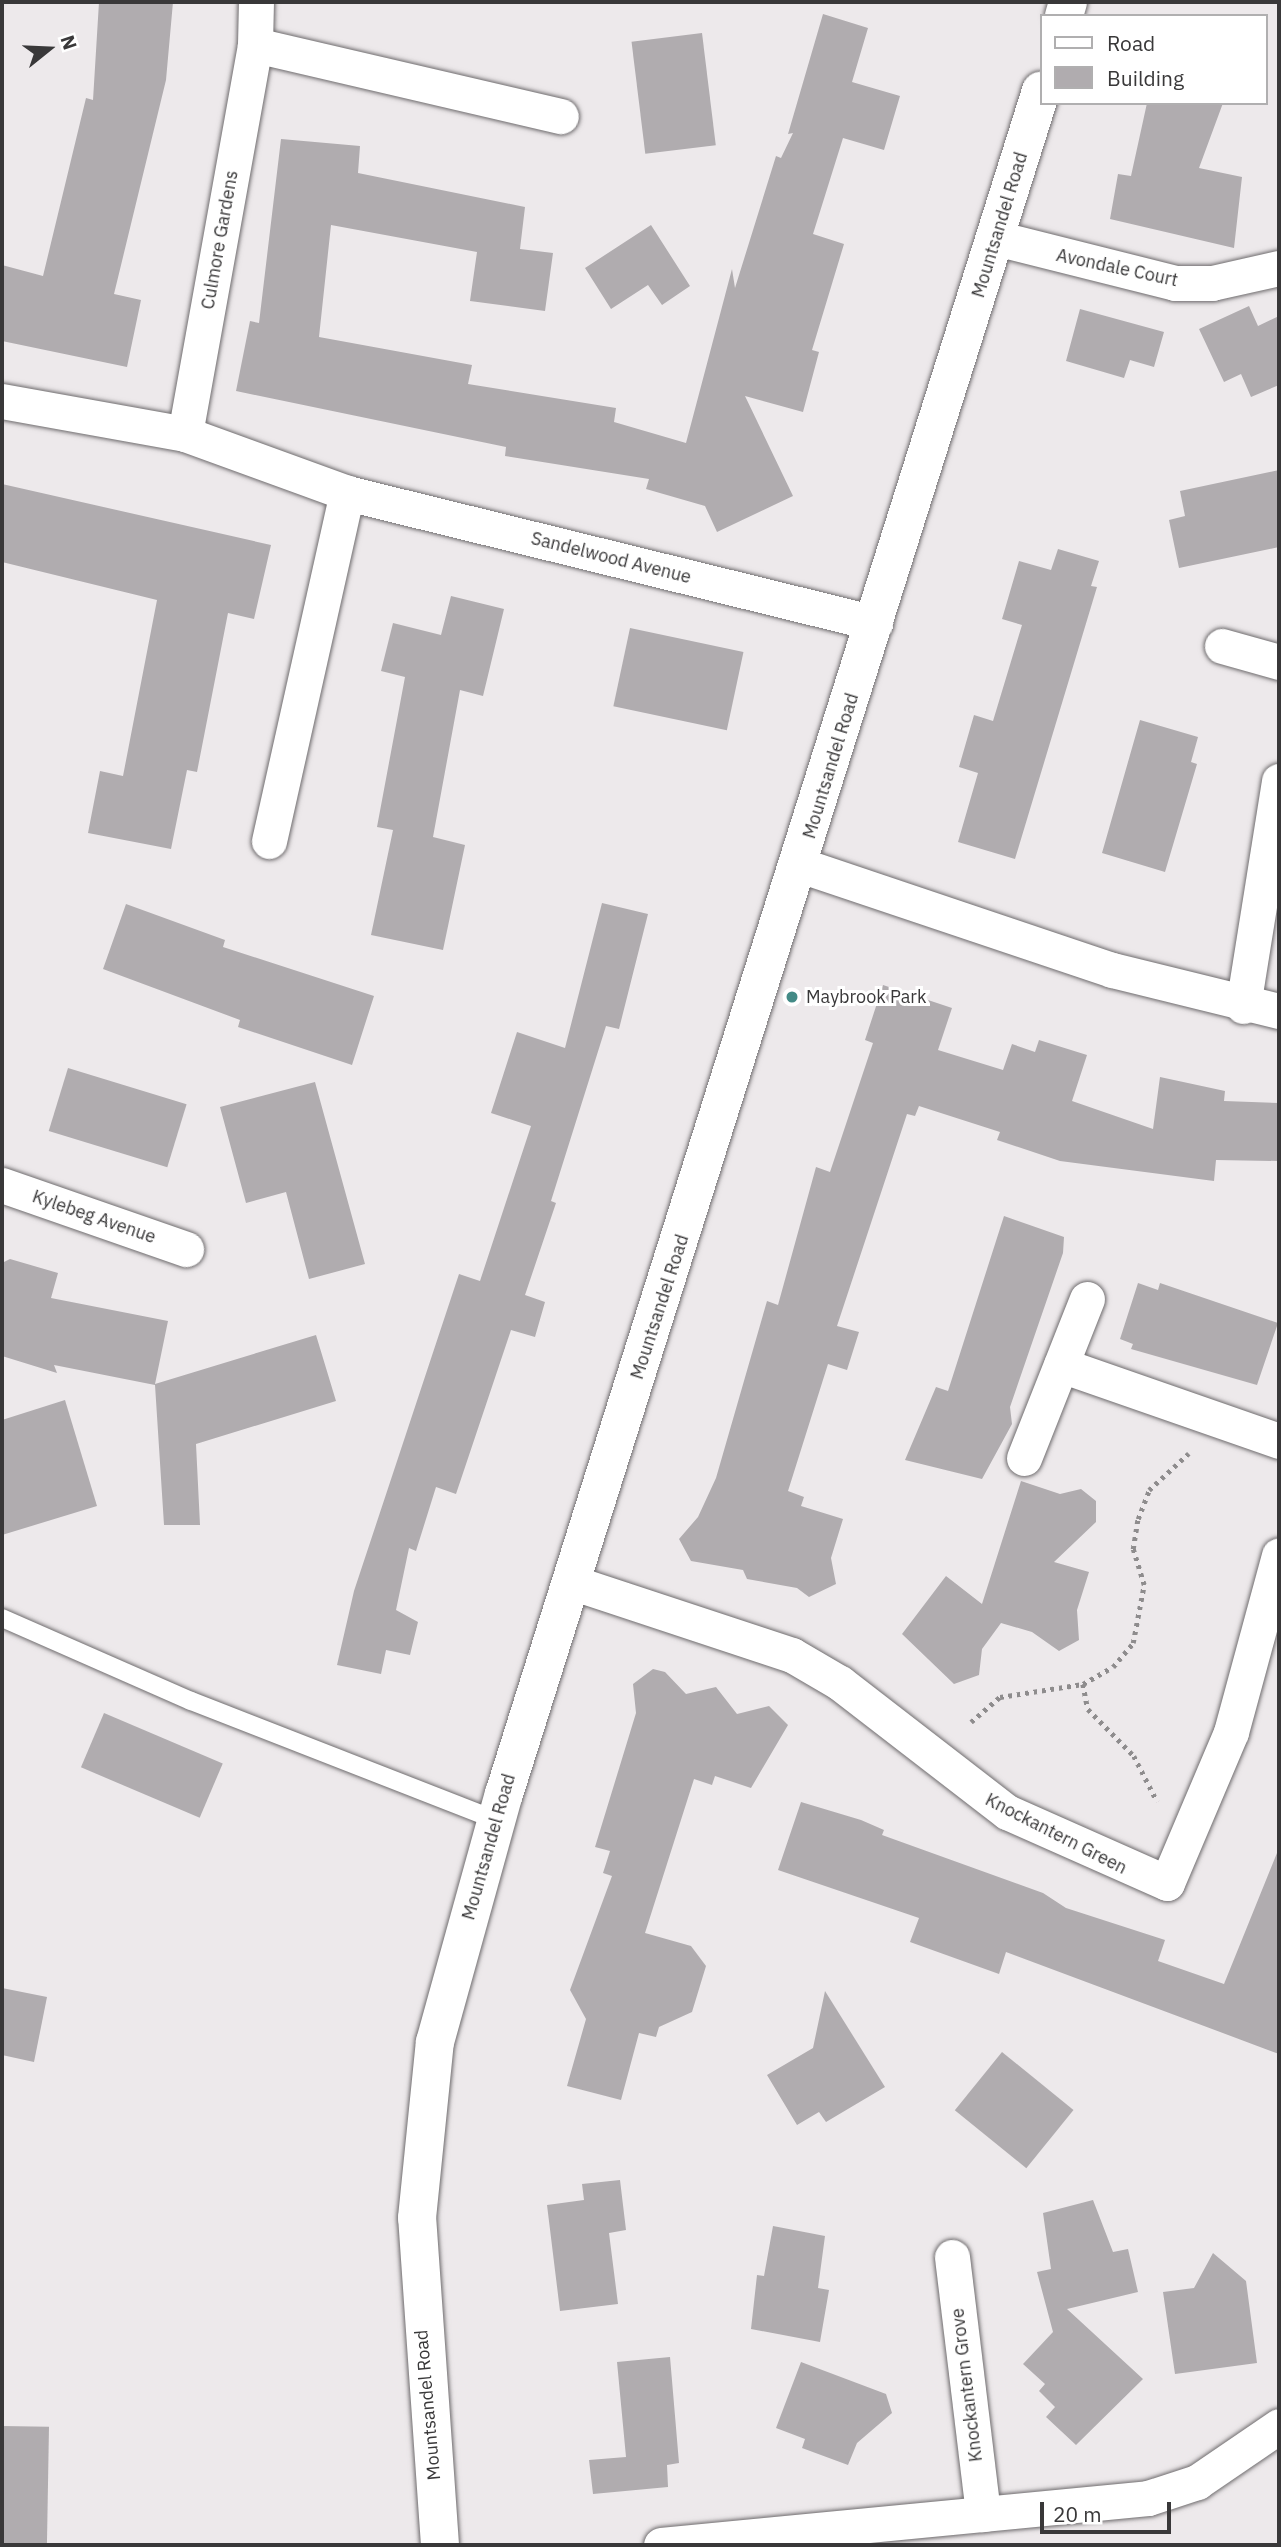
<!DOCTYPE html>
<style>
body{margin:0}
#map{position:relative;width:1281px;height:2547px;overflow:hidden;background:#ede9eb;font-family:"IBM Plex Sans",sans-serif}
div>[style]{position:absolute}
[style*='--x']{left:calc(var(--x)*1px);top:calc(var(--y)*1px);width:calc(var(--w)*1px);rotate:calc(var(--a)*1deg)}
.building>*{inset:0;background:#b0acaf;transform-origin:0 0}
.path>*{height:4.5px;margin-top:-2.25px;transform-origin:0;background:repeating-linear-gradient(90deg,#8e8c8d 0 3.5px,transparent 0 8.5px)}
.roads{filter:drop-shadow(0 0 2px #6f6c6e) drop-shadow(0 0 2px #6f6c6e)}
.lane>*{height:18px;margin:-9px;padding:0 9px;transform-origin:9px;border-radius:9px;background:#fff}
.street>*{height:35px;margin:-17.5px;padding:0 17.5px;transform-origin:17.5px;border-radius:17.5px;background:#fff}
.secondary>*{height:38px;margin:-19px;padding:0 19px;transform-origin:19px;border-radius:19px;background:#fff}
.dots>*{width:19px;height:19px;translate:-50% -50%;box-sizing:border-box;border:4px solid #fff;border-radius:50%}
span{translate:-50% -50%;white-space:nowrap;text-align:center;line-height:1.15;-webkit-text-stroke:6px #fff;paint-order:stroke}
.street-label{font-size:18px;color:#393839}
.poi-label{font-size:18px;color:#393839}
.left{translate:0 -50%;text-align:left}
.frame{position:absolute;inset:0;border:4px solid #393839;pointer-events:none}
.legend{position:absolute;left:1040px;top:14px;width:228px;height:91px;box-sizing:border-box;background:#fff;border:2px solid #b0afb0;margin:0;padding:9px 12px;list-style:none;font-size:21px;color:#393839}
.legend li{display:flex;align-items:center;gap:14px;height:35px}
.legend b{width:35px;border:2px solid #b0afb0}
.north{position:absolute;left:14px;top:14px;width:70px;height:70px;-webkit-text-stroke:5px #fff;paint-order:stroke;rotate:72deg;font-size:19px;font-weight:700;line-height:28px;text-align:center;color:#393839}
.north::after{content:'';display:block;margin:auto;width:24px;height:32px;background:#393839;clip-path:polygon(50% 0,100% 100%,50% 72%,0 100%)}
.scale{position:absolute;left:1040px;top:2502px;width:131px;height:32px;box-sizing:border-box;border:4px solid #393839;border-top:0;padding-left:9px;font-size:21px;line-height:24px;white-space:nowrap;color:#393839;-webkit-text-stroke:5px #fff;paint-order:stroke}
</style>
<div id="map">
<div class="building">
<i style="clip-path:polygon(99px 2px,173px 2px,166px 80px,114px 294px,141px 300px,127px 367px,2px 341px,2px 265px,43px 276px,86px 98px,93px 100px)"></i>
<i style="clip-path:polygon(823px 14px,868px 28px,852px 82px,900px 96px,884px 150px,843px 138px,813px 234px,844px 244px,812px 350px,819px 352px,803px 412px,745px 396px,793px 496px,717px 532px,705px 506px,646px 489px,649px 479px,505px 456px,506px 447px,236px 391px,250px 321px,259px 323px,281px 139px,360px 146px,358px 173px,525px 207px,520px 249px,553px 253px,545px 311px,470px 301px,477px 252px,331px 225px,319px 337px,472px 365px,468px 384px,616px 408px,614px 422px,686px 443px,732px 269px,735px 288px,776px 156px,781px 158px,793px 133px,788px 134px)"></i>
<i style="left:702px;top:33px;width:113px;height:71px;rotate:83deg"></i>
<i style="clip-path:polygon(1147px 103px,1223px 103px,1199px 168px,1242px 177px,1234px 248px,1110px 219px,1118px 174px,1131px 176px)"></i>
<i style="clip-path:polygon(651px 225px,690px 286px,662px 305px,648px 285px,611px 309px,585px 268px)"></i>
<i style="clip-path:polygon(1249px 306px,1258px 326px,1279px 316px,1279px 385px,1251px 397px,1241px 374px,1224px 382px,1199px 329px)"></i>
<i style="clip-path:polygon(1080px 309px,1164px 332px,1154px 367px,1130px 360px,1124px 378px,1066px 361px)"></i>
<i style="clip-path:polygon(1279px 470px,1279px 547px,1179px 568px,1169px 520px,1185px 516px,1180px 491px)"></i>
<i style="clip-path:polygon(2px 484px,271px 545px,254px 619px,228px 613px,197px 772px,187px 770px,171px 849px,88px 833px,100px 771px,123px 776px,157px 600px,2px 562px)"></i>
<i style="clip-path:polygon(1058px 549px,1099px 561px,1091px 586px,1097px 587px,1015px 859px,958px 842px,978px 773px,959px 767px,974px 715px,993px 721px,1022px 625px,1002px 619px,1019px 561px,1051px 570px)"></i>
<i style="clip-path:polygon(451px 596px,504px 609px,483px 696px,460px 690px,433px 837px,465px 845px,443px 950px,371px 935px,393px 830px,377px 827px,405px 677px,381px 671px,393px 623px,441px 635px)"></i>
<i style="left:630px;top:628px;width:116px;height:80px;rotate:12deg"></i>
<i style="clip-path:polygon(1140px 720px,1198px 737px,1191px 762px,1197px 764px,1165px 872px,1102px 853px)"></i>
<i style="clip-path:polygon(602px 903px,648px 914px,619px 1029px,606px 1026px,551px 1201px,556px 1203px,525px 1295px,545px 1302px,535px 1337px,511px 1330px,456px 1494px,436px 1487px,416px 1551px,409px 1548px,396px 1610px,418px 1622px,410px 1655px,386px 1650px,381px 1674px,337px 1665px,354px 1591px,459px 1274px,480px 1281px,531px 1126px,491px 1113px,517px 1032px,565px 1048px)"></i>
<i style="clip-path:polygon(126px 904px,225px 940px,223px 947px,374px 996px,352px 1065px,238px 1027px,240px 1020px,103px 969px)"></i>
<i style="clip-path:polygon(883px 985px,952px 1008px,938px 1050px,1003px 1070px,1012px 1044px,1035px 1052px,1039px 1040px,1087px 1055px,1072px 1101px,1153px 1129px,1160px 1077px,1225px 1091px,1224px 1101px,1279px 1103px,1279px 1161px,1216px 1160px,1214px 1181px,1060px 1161px,997px 1140px,1000px 1132px,919px 1106px,915px 1116px,907px 1114px,837px 1326px,859px 1332px,847px 1370px,828px 1364px,788px 1491px,804px 1497px,801px 1506px,843px 1519px,831px 1558px,836px 1584px,809px 1597px,797px 1588px,747px 1579px,743px 1570px,691px 1561px,679px 1539px,698px 1517px,716px 1478px,767px 1301px,778px 1305px,816px 1167px,830px 1172px,873px 1043px,865px 1040px)"></i>
<i style="left:68px;top:1068px;width:124px;height:66px;rotate:17deg"></i>
<i style="clip-path:polygon(315px 1082px,365px 1264px,309px 1279px,286px 1192px,246px 1203px,220px 1107px)"></i>
<i style="clip-path:polygon(1004px 1216px,1064px 1237px,1063px 1253px,1010px 1407px,1012px 1424px,982px 1479px,905px 1460px,936px 1387px,948px 1391px)"></i>
<i style="clip-path:polygon(10px 1259px,58px 1273px,51px 1298px,168px 1321px,155px 1384px,316px 1335px,336px 1401px,196px 1444px,200px 1525px,164px 1525px,155px 1385px,54px 1365px,57px 1373px,2px 1356px,2px 1263px)"></i>
<i style="clip-path:polygon(1138px 1283px,1158px 1290px,1160px 1283px,1278px 1323px,1257px 1385px,1131px 1349px,1133px 1344px,1120px 1339px)"></i>
<i style="clip-path:polygon(65px 1400px,97px 1506px,2px 1535px,2px 1420px)"></i>
<i style="clip-path:polygon(1021px 1481px,1060px 1494px,1081px 1489px,1096px 1501px,1096px 1522px,1054px 1562px,1089px 1572px,1077px 1610px,1079px 1640px,1059px 1651px,1032px 1632px,1001px 1623px,982px 1649px,979px 1675px,954px 1684px,902px 1634px,946px 1576px,982px 1604px)"></i>
<i style="clip-path:polygon(653px 1669px,665px 1672px,686px 1694px,716px 1687px,737px 1714px,769px 1706px,788px 1725px,751px 1788px,715px 1776px,712px 1785px,694px 1779px,645px 1933px,691px 1946px,706px 1966px,692px 2012px,659px 2027px,656px 2037px,639px 2033px,621px 2100px,567px 2086px,586px 2019px,570px 1990px,612px 1876px,603px 1873px,610px 1851px,595px 1847px,636px 1713px,633px 1684px)"></i>
<i style="left:104px;top:1713px;width:129px;height:59px;rotate:23deg"></i>
<i style="clip-path:polygon(801px 1802px,861px 1820px,884px 1830px,882px 1835px,1043px 1893px,1066px 1908px,1165px 1940px,1158px 1961px,1224px 1984px,1279px 1848px,1279px 2054px,1006px 1952px,999px 1974px,910px 1942px,919px 1918px,778px 1870px)"></i>
<i style="clip-path:polygon(2px 1988px,47px 1997px,34px 2062px,2px 2055px)"></i>
<i style="clip-path:polygon(825px 1991px,885px 2087px,826px 2122px,819px 2112px,797px 2125px,767px 2075px,813px 2048px)"></i>
<i style="left:1002px;top:2052px;width:92px;height:75px;rotate:39deg"></i>
<i style="clip-path:polygon(620px 2180px,626px 2230px,609px 2233px,618px 2304px,560px 2311px,547px 2205px,584px 2200px,582px 2184px)"></i>
<i style="clip-path:polygon(1093px 2200px,1113px 2252px,1128px 2249px,1138px 2292px,1067px 2309px,1143px 2379px,1076px 2445px,1046px 2417px,1055px 2407px,1039px 2391px,1045px 2384px,1023px 2364px,1053px 2332px,1037px 2272px,1051px 2269px,1043px 2213px)"></i>
<i style="clip-path:polygon(773px 2226px,825px 2236px,818px 2288px,829px 2290px,820px 2342px,751px 2329px,757px 2275px,764px 2276px)"></i>
<i style="clip-path:polygon(1213px 2253px,1246px 2281px,1257px 2363px,1175px 2374px,1163px 2292px,1194px 2288px)"></i>
<i style="clip-path:polygon(670px 2357px,679px 2463px,667px 2465px,668px 2487px,593px 2494px,589px 2460px,626px 2457px,617px 2362px)"></i>
<i style="clip-path:polygon(801px 2362px,886px 2394px,892px 2413px,857px 2443px,848px 2465px,802px 2448px,805px 2439px,776px 2428px)"></i>
<i style="left:2px;top:2426px;width:47px;height:119px;rotate:1deg"></i>
</div>
<div class="path">
<i style="--x:1083;--y:1684;--w:25;--a:79"></i>
<i style="--x:1088;--y:1709;--w:66;--a:45.6"></i>
<i style="--x:1134;--y:1756;--w:51;--a:62.9"></i>
<i style="--x:971;--y:1722;--w:38;--a:-41"></i>
<i style="--x:1000;--y:1697;--w:84;--a:-8.9"></i>
<i style="--x:1083;--y:1684;--w:34;--a:-30"></i>
<i style="--x:1113;--y:1667;--w:31;--a:-50"></i>
<i style="--x:1133;--y:1643;--w:59;--a:-79.3"></i>
<i style="--x:1144;--y:1585;--w:38;--a:-107"></i>
<i style="--x:1133;--y:1549;--w:30;--a:-81"></i>
<i style="--x:1138;--y:1519;--w:31;--a:-69"></i>
<i style="--x:1149;--y:1490;--w:54;--a:-42.8"></i>
</div>
<div class="roads">
<div class="lane">
<i style="--x:2;--y:1618;--w:206;--a:23.7"></i>
<i style="--x:191;--y:1701;--w:327;--a:21.3"></i>
</div>
<div class="street">
<i style="--x:255;--y:45;--w:314;--a:13.1"></i>
<i style="--x:996;--y:238;--w:185;--a:14.1"></i>
<i style="--x:1175;--y:283;--w:37;--a:0"></i>
<i style="--x:1212;--y:283;--w:69;--a:-12.6"></i>
<i style="--x:2;--y:401;--w:186;--a:10.2"></i>
<i style="--x:185;--y:434;--w:172;--a:20"></i>
<i style="--x:347;--y:493;--w:544;--a:13.83"></i>
<i style="--x:185;--y:434;--w:395;--a:-79.8"></i>
<i style="--x:255;--y:45;--w:43;--a:-88.7"></i>
<i style="--x:1222;--y:646;--w:59;--a:15.7"></i>
<i style="--x:269;--y:841;--w:357;--a:-77.4"></i>
<i style="--x:800;--y:865;--w:329;--a:18.6"></i>
<i style="--x:1112;--y:970;--w:172;--a:13.8"></i>
<i style="--x:1243;--y:1006;--w:228;--a:-80.9"></i>
<i style="--x:2;--y:1185;--w:195;--a:19.2"></i>
<i style="--x:1061;--y:1365;--w:231;--a:19.2"></i>
<i style="--x:1024;--y:1458;--w:171;--a:-68.4"></i>
<i style="--x:571;--y:1582;--w:233;--a:18.3"></i>
<i style="--x:792;--y:1655;--w:56;--a:30.3"></i>
<i style="--x:840;--y:1683;--w:211;--a:37.7"></i>
<i style="--x:1007;--y:1812;--w:175;--a:23.9"></i>
<i style="--x:1167;--y:1883;--w:164;--a:-67"></i>
<i style="--x:1231;--y:1732;--w:183;--a:-74.8"></i>
<i style="--x:952;--y:2257;--w:259;--a:83.1"></i>
<i style="--x:661;--y:2545;--w:489;--a:-5.5"></i>
<i style="--x:1148;--y:2498;--w:52;--a:-18.1"></i>
<i style="--x:1197;--y:2482;--w:99;--a:-34.3"></i>
</div>
<div class="secondary">
<i style="--x:1064;--y:16;--w:15;--a:-74"></i>
<i style="--x:440;--y:2545;--w:328;--a:-94"></i>
<i style="--x:417;--y:2218;--w:177;--a:-84.2"></i>
<i style="--x:435;--y:2042;--w:257;--a:-74.5"></i>
<i style="--x:504;--y:1794;--w:1786;--a:-72.5"></i>
</div>
</div>
<div class="dots">
<i style="left:792px;top:997px;background:#438a86"></i>
</div>
<div class="street-label">
<span style="left:1000px;top:225px;rotate:-73deg">Mountsandel Road</span>
<span style="left:220px;top:240px;rotate:-80deg">Culmore Gardens</span>
<span style="left:1117px;top:268px;rotate:12deg">Avondale Court</span>
<span style="left:611px;top:558px;rotate:14deg">Sandelwood Avenue</span>
<span style="left:831px;top:766px;rotate:-73deg">Mountsandel Road</span>
<span style="left:94px;top:1217px;rotate:19deg">Kylebeg Avenue</span>
<span style="left:660px;top:1307px;rotate:-72deg">Mountsandel Road</span>
<span style="left:1056px;top:1834px;rotate:27deg">Knockantern Green</span>
<span style="left:489px;top:1847px;rotate:-74deg">Mountsandel Road</span>
<span style="left:967px;top:2385px;rotate:-97deg">Knockantern Grove</span>
<span style="left:428px;top:2405px;rotate:-95deg">Mountsandel Road</span>
</div>
<div class="poi-label">
<span class="left" style="left:806px;top:997px">Maybrook Park</span>
</div>
<div class="frame"></div>
<ul class="legend">
<li><b style="height:9px;background:#fff"></b>Road</li>
<li><b style="height:19px;background:#b0acaf"></b>Building</li>
</ul>
<div class="north">N</div>
<div class="scale">20 m</div>
</div>
